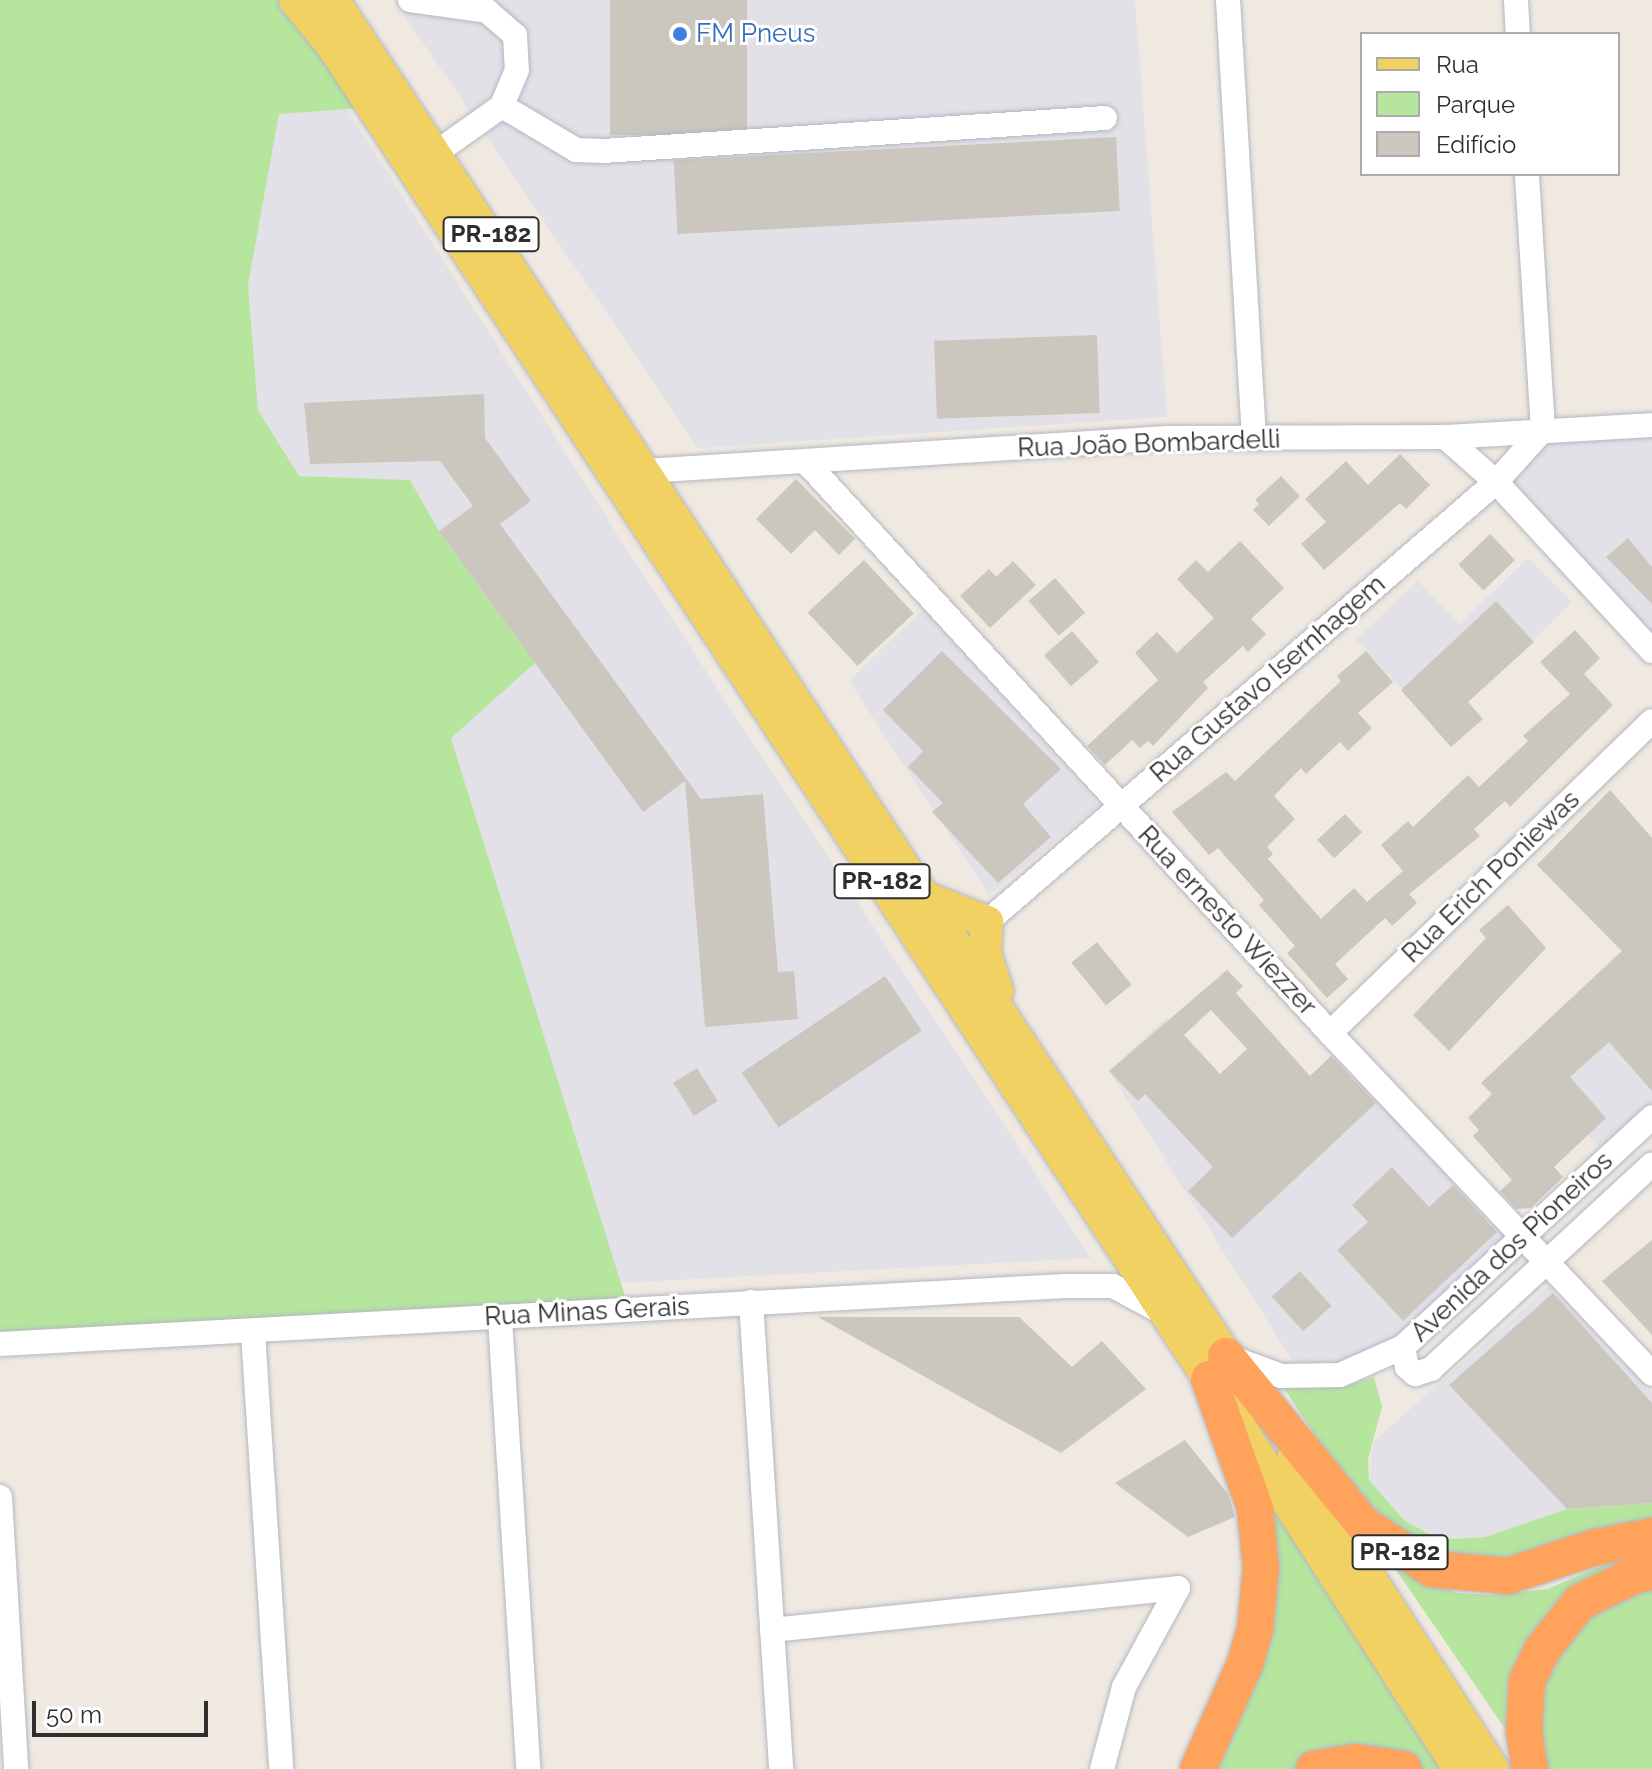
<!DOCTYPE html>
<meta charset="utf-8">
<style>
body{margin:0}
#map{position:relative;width:1652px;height:1769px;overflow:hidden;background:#efe9e1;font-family:Raleway,sans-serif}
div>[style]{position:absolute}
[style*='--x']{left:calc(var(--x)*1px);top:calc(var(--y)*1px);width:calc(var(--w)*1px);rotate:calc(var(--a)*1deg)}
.industrial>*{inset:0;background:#e3e1e8}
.green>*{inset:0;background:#b6e59e}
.building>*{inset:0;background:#cbc7bf;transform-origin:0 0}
.roads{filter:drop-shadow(0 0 2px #b4b7c1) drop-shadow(0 0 2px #b4b7c1)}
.minor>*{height:24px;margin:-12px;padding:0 12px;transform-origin:12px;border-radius:12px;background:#fff}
.major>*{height:32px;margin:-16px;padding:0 16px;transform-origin:16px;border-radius:16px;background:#f2d163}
.highway>*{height:36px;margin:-18px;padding:0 18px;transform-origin:18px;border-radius:18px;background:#ffa35c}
.dots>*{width:22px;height:22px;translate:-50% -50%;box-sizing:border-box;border:4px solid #fff;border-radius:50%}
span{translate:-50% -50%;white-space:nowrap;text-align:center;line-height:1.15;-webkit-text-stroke:6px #fff;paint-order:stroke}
.shield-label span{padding:2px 6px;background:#fff;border:2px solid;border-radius:6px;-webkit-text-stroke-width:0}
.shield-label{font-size:24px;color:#2e2e2e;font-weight:700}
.shop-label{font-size:26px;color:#366cbe}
.left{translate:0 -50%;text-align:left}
.street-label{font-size:26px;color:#2e2e2e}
.legend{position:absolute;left:1360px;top:32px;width:260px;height:144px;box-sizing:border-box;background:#fff;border:2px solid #ababab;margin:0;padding:10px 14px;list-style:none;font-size:24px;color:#2e2e2e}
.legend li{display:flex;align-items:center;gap:16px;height:40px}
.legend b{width:40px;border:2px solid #ababab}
.scale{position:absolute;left:32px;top:1701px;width:176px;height:36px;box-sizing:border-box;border:4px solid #2e2e2e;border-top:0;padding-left:10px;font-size:24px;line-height:28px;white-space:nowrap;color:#2e2e2e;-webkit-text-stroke:6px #fff;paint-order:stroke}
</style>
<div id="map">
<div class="industrial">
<i style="clip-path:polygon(394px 0,1135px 0,1167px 417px,698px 448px)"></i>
<i style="clip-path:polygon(347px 109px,645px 578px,1091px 1258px,620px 1283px,451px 737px,534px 663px,439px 531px,410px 480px,299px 476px,258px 410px,248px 285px,279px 114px)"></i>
<i style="clip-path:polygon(1652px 437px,1652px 634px,1512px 481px,1547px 442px)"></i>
<i style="clip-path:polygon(1529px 558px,1572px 603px,1439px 729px,1356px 640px,1418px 581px,1459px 624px)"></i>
<i style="clip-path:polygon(923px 609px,1100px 805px,989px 895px,849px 681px)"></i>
<i style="clip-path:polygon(1610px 790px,1652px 838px,1652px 1102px,1599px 1148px,1515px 1050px,1621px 951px,1537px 865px)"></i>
<i style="clip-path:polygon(1167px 1017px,1261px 1121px,1334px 1054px,1507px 1238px,1400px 1338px,1337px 1366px,1294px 1363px,1109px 1071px)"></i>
<i style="clip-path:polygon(1549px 1286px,1652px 1393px,1652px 1503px,1567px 1509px,1485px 1537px,1454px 1539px,1429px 1534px,1404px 1520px,1369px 1480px,1373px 1442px)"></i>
</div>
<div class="green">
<i style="clip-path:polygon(0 0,283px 0,362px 108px,279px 114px,248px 285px,258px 410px,299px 476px,410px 480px,439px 531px,535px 663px,451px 738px,629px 1309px,0 1333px)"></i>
<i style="clip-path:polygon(1374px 1377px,1382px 1407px,1368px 1459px,1369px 1480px,1404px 1520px,1429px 1534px,1454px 1539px,1485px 1537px,1567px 1509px,1652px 1503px,1652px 1524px,1532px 1560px,1454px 1563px,1356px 1498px,1282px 1385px,1337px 1388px)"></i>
<i style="clip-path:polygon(1216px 1393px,1457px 1769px,1201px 1769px,1262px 1604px)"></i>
<i style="clip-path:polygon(1383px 1551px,1422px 1579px,1458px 1593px,1490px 1595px,1548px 1589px,1612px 1561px,1652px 1552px,1652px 1561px,1582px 1583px,1554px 1604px,1540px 1625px,1508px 1733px)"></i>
<i style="clip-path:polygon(1652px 1586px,1652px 1769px,1544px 1769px,1538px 1694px,1554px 1654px,1604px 1602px)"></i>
</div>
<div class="building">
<i style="left:610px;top:0;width:137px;height:135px"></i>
<i style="left:1116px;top:137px;width:74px;height:443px;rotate:87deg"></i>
<i style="left:1097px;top:335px;width:78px;height:163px;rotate:88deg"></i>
<i style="clip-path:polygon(484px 394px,485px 438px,531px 501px,500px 524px,701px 799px,763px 794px,778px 972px,794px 971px,798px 1019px,705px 1027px,685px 781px,643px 812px,439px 531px,473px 506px,440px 461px,310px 464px,304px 403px)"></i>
<i style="clip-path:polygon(1400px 454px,1430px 485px,1406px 509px,1400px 503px,1324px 570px,1301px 544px,1326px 522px,1305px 499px,1346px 461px,1368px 485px)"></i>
<i style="clip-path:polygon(1281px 476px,1300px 496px,1269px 526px,1253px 510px,1259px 504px,1255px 500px)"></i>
<i style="clip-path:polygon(796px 479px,855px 539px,839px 555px,815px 530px,791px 554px,756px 519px)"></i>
<i style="left:1490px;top:534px;width:36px;height:44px;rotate:46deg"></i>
<i style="clip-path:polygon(1628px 538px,1652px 567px,1652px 604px,1606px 557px)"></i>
<i style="clip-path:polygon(1240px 541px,1284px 588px,1251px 619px,1266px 634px,1248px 652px,1243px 646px,1203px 682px,1208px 688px,1153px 746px,1148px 741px,1140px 748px,1132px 740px,1105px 765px,1087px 746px,1158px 680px,1135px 653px,1157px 632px,1177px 653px,1214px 618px,1177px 579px,1196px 560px,1208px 572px)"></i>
<i style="left:864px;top:560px;width:73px;height:77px;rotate:47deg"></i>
<i style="clip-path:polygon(1013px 561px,1036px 585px,990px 628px,960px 596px,989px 569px,996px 577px)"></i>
<i style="left:1055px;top:578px;width:46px;height:35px;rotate:49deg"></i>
<i style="clip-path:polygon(1496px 601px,1534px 642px,1468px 702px,1483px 719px,1451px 747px,1401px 690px)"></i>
<i style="clip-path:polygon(1575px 630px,1600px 658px,1584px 674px,1613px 705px,1510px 807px,1505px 801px,1474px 829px,1480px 836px,1409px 894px,1417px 903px,1392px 926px,1385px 918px,1335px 964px,1348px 979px,1327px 998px,1287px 953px,1295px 946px,1259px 905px,1264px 900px,1218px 848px,1209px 855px,1172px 812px,1226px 772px,1235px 781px,1341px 681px,1337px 676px,1366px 651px,1393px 682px,1358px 713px,1372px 728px,1348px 751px,1340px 742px,1306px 774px,1301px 768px,1274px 796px,1295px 819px,1267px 847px,1273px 854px,1268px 859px,1321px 919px,1354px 888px,1367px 902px,1403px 871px,1381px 845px,1408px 821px,1413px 827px,1468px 775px,1479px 787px,1528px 741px,1523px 736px,1570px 694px,1540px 662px)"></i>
<i style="left:1072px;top:631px;width:41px;height:37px;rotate:49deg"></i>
<i style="clip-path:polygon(942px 651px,1061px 769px,1023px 804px,1051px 837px,998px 883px,932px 812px,943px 803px,908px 767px,923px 751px,883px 710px)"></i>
<i style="clip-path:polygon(1610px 790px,1652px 838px,1652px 1091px,1609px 1042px,1570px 1077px,1606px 1118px,1554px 1167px,1563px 1177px,1531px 1208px,1516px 1209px,1500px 1191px,1512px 1180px,1473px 1136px,1479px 1130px,1468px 1118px,1492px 1094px,1481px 1083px,1622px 951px,1537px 865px)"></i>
<i style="left:1345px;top:814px;width:25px;height:38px;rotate:47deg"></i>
<i style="clip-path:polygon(1508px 905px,1546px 948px,1449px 1051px,1413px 1015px,1486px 938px,1479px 930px)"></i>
<i style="left:1097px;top:942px;width:55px;height:33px;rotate:51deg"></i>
<i style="clip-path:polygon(evenodd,1227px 970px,1243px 986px,1236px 993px,1310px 1076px,1331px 1056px,1376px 1103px,1232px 1238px,1188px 1191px,1213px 1167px,1145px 1094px,1138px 1101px,1109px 1071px,1227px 970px,1211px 1010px,1247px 1049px,1220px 1074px,1184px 1035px,1211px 1010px)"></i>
<i style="left:885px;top:976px;width:66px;height:173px;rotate:56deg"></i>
<i style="left:697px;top:1068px;width:39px;height:28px;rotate:58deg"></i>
<i style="clip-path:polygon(1392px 1167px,1429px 1207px,1453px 1185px,1497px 1232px,1403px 1321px,1337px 1250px,1368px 1222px,1352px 1205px)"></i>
<i style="clip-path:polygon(1652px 1240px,1652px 1335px,1602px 1281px)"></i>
<i style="left:1300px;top:1271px;width:47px;height:38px;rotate:48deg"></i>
<i style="clip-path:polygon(1553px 1293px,1652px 1403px,1652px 1503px,1567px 1509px,1449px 1385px)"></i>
<i style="clip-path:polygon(818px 1317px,1019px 1317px,1072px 1367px,1102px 1341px,1146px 1389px,1061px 1453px)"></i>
<i style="clip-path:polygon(1185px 1440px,1228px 1494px,1235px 1517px,1188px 1537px,1115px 1483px)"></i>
</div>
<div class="roads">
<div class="minor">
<i style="--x:410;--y:0;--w:78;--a:8.1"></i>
<i style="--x:487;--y:11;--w:37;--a:41"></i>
<i style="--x:515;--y:35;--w:35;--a:87"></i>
<i style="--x:517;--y:70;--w:39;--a:113"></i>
<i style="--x:502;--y:106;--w:80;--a:144.7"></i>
<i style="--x:1228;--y:0;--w:439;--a:86.6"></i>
<i style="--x:1516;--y:0;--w:34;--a:87"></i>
<i style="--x:502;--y:106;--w:86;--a:30.7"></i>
<i style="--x:576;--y:150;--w:27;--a:2"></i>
<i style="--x:603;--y:151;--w:503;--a:-3.76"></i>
<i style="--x:1445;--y:437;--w:68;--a:41.4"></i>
<i style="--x:1496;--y:482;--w:230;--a:47.3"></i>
<i style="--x:807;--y:463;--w:774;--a:47.46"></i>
<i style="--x:1330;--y:1033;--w:469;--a:46.6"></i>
<i style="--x:645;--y:471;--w:524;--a:-3.61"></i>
<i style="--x:1168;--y:438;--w:277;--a:-0.2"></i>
<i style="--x:1445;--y:437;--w:207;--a:-3.3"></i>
<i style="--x:987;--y:922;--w:673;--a:-40.84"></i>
<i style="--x:1496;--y:482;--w:70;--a:-47.9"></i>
<i style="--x:1543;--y:430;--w:256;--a:-93.6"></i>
<i style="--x:1330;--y:1033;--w:448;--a:-44.1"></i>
<i style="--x:751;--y:1302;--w:468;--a:86.3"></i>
<i style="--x:500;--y:1319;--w:451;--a:86.4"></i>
<i style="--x:253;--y:1332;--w:438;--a:86.3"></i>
<i style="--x:0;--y:1344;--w:1067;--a:-3.12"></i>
<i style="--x:1065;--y:1286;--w:48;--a:0"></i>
<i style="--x:1113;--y:1286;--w:59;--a:28.3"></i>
<i style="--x:1403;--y:1347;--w:20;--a:79"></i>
<i style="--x:1407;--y:1367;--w:11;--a:41"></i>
<i style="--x:1415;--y:1374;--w:17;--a:-17"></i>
<i style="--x:1431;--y:1369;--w:301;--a:-42.8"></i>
<i style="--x:1230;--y:1357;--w:54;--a:20.4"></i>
<i style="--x:1281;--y:1376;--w:59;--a:-1"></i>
<i style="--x:1340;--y:1375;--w:69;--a:-24"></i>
<i style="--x:1403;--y:1347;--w:339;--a:-42.7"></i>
<i style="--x:0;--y:1497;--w:272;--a:86.6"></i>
<i style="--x:772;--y:1630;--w:408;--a:-5.9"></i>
<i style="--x:1178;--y:1588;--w:113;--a:118.6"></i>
<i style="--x:1124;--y:1687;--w:85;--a:105"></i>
</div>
<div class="major">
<i style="--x:295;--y:0;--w:58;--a:50.6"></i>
<i style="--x:332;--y:45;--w:1596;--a:56.68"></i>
<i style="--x:1209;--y:1379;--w:463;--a:57.3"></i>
<i style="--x:333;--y:0;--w:1649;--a:56.63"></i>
<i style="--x:926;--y:898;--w:66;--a:21.5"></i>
<i style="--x:987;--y:922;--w:31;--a:94"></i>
<i style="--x:985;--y:953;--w:40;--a:72"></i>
<i style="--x:1293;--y:1459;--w:369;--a:57.2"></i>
</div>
<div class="highway">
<i style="--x:1226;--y:1356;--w:218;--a:50.8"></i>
<i style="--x:1364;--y:1525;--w:81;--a:32.9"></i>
<i style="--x:1432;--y:1569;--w:76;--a:5.3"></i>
<i style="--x:1508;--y:1576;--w:89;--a:-18.2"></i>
<i style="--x:1593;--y:1548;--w:60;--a:-11.5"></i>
<i style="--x:1198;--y:1769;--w:115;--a:-65.9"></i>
<i style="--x:1245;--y:1664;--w:35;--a:-74"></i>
<i style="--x:1255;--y:1630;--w:62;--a:-84.5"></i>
<i style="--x:1261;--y:1568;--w:60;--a:-95.7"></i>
<i style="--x:1255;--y:1508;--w:137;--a:-109.6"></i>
<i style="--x:1314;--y:1769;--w:42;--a:-9.7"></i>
<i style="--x:1355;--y:1762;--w:49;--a:8.3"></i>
<i style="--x:1530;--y:1769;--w:36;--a:-99"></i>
<i style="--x:1524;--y:1733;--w:52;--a:-86.7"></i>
<i style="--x:1527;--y:1681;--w:34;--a:-64"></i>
<i style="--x:1542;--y:1650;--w:61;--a:-51.6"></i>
<i style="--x:1580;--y:1602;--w:61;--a:-26.1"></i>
<i style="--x:1635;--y:1575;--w:17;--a:-10"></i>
</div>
</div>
<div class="dots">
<i style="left:680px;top:34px;background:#3f7fe0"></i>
</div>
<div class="shield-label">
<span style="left:491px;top:234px">PR-182</span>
<span style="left:882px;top:881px">PR-182</span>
<span style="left:1400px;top:1552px">PR-182</span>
</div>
<div class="shop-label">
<span class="left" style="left:696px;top:34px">FM Pneus</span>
</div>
<div class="street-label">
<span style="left:1149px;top:444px;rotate:-2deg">Rua João Bombardelli</span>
<span style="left:1268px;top:679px;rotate:-41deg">Rua Gustavo Isernhagem</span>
<span style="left:1491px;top:877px;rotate:-44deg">Rua Erich Poniewas</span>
<span style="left:1227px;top:921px;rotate:47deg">Rua ernesto Wiezzer</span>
<span style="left:1512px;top:1247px;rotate:-43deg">Avenida dos Pioneiros</span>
<span style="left:587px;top:1312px;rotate:-3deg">Rua Minas Gerais</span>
</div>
<ul class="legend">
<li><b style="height:10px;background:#f2d163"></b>Rua</li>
<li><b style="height:22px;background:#b6e59e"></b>Parque</li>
<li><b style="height:22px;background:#cbc7bf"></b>Edifício</li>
</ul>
<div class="scale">50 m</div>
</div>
